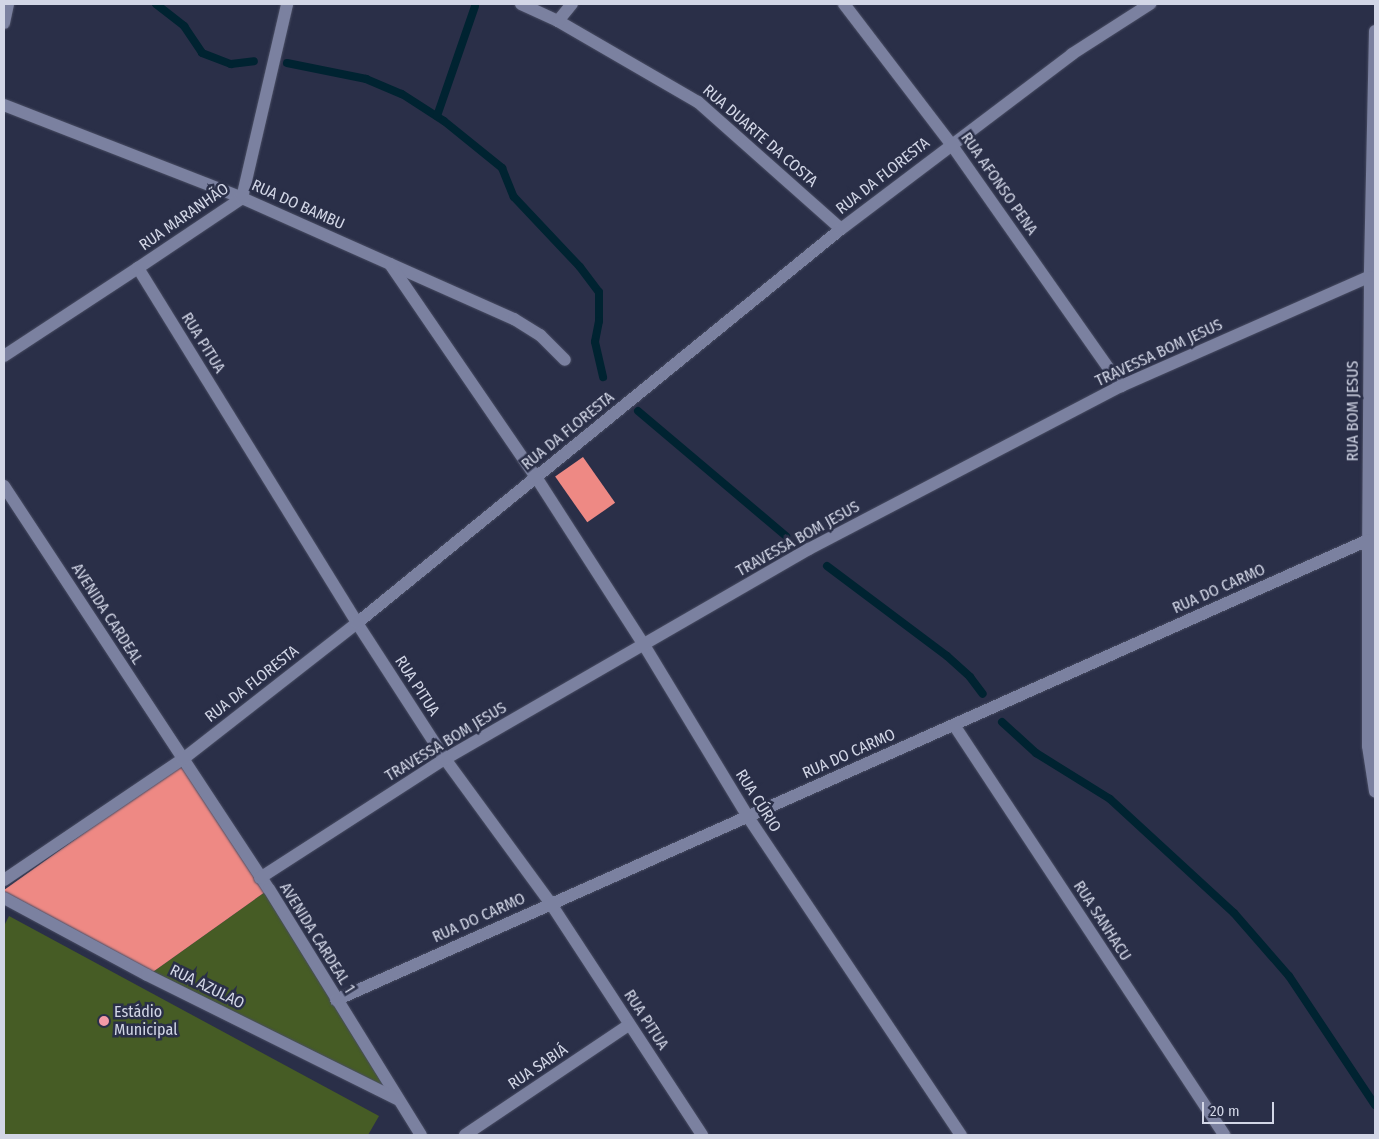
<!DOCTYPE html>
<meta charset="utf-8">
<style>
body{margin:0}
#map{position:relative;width:1379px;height:1139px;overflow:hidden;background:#2a2f48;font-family:"Fira Sans Condensed",sans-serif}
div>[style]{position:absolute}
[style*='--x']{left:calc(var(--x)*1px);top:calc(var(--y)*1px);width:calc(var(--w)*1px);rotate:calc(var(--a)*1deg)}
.green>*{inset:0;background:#465c25}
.stream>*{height:8px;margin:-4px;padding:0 4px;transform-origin:4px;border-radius:4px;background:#002331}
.building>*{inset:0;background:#ee8984;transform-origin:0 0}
.roads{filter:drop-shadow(0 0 1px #484c62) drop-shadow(0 0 1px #484c62)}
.minor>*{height:12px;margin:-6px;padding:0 6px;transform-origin:6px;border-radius:6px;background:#7b81a0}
.tertiary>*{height:12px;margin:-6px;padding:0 6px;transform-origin:6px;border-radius:6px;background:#7b81a0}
.dots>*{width:14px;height:14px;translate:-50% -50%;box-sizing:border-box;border:2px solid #2a2f48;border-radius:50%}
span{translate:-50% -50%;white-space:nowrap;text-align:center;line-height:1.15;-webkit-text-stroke:5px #2a2f48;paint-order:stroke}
.street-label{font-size:16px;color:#d2d6e6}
.poi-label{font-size:16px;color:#d2d6e6}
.left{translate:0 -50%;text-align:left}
.frame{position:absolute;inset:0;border:5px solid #d2d6e6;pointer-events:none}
.scale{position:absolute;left:1202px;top:1102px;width:72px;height:22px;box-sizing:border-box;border:2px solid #d2d6e6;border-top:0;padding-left:6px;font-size:15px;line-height:18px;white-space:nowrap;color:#d2d6e6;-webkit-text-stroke:4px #2a2f48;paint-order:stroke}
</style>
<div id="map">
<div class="green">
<i style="clip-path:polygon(265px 892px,397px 1097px,150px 974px)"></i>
<i style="clip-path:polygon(9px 916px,379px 1116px,368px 1135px,4px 1135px,4px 926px)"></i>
</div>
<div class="stream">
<i style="--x:156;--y:4;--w:36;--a:38"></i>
<i style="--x:184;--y:26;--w:32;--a:56"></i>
<i style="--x:202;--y:53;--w:31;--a:21"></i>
<i style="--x:231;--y:64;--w:23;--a:-7"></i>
<i style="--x:287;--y:63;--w:81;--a:11.4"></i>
<i style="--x:366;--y:79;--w:39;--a:23"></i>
<i style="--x:402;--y:94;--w:50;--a:32.7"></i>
<i style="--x:444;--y:121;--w:75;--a:39"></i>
<i style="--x:502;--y:168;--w:31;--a:68"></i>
<i style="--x:514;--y:197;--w:96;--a:46.7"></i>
<i style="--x:580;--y:267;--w:31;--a:53"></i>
<i style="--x:599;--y:292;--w:29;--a:90"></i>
<i style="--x:599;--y:321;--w:21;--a:101"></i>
<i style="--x:595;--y:342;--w:36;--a:77"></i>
<i style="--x:437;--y:116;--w:116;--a:-70.9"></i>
<i style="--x:638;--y:411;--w:194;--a:40.2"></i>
<i style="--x:827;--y:566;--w:150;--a:36.9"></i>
<i style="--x:947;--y:656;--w:31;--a:42"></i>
<i style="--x:970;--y:677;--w:21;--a:53"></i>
<i style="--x:1002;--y:722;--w:46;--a:42.4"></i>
<i style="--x:1036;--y:753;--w:87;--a:31.9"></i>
<i style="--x:1110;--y:799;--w:168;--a:42.6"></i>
<i style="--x:1234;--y:913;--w:84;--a:48.9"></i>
<i style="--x:1289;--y:976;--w:155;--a:56.3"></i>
</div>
<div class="building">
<i style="left:583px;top:457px;width:56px;height:34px;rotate:55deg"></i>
<i style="clip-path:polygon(182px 763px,265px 892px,150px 974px,4px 894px,4px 890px)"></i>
</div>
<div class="roads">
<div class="minor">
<i style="--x:521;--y:4;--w:41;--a:24.7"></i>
<i style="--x:558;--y:21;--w:162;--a:30.1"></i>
<i style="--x:698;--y:102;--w:191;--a:41.6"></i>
<i style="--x:844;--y:4;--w:176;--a:52.6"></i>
<i style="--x:951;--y:144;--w:296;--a:54.9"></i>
<i style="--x:558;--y:21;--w:22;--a:-51"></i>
<i style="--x:4;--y:23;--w:19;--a:-78"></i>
<i style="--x:4;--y:105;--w:256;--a:21.3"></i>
<i style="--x:242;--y:198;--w:298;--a:24"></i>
<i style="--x:514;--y:319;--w:31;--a:32"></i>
<i style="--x:540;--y:335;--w:35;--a:45"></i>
<i style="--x:390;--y:264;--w:258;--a:55.6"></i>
<i style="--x:536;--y:477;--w:200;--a:57.3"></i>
<i style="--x:644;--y:645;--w:201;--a:58.8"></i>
<i style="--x:748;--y:817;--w:383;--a:56.2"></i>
<i style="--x:138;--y:268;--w:417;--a:58.3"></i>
<i style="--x:357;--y:623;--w:162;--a:57.1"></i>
<i style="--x:445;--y:759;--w:180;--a:53.8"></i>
<i style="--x:551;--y:904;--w:276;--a:56.8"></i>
<i style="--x:4;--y:356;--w:160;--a:-33.3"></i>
<i style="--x:138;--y:268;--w:125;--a:-33.9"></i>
<i style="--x:242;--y:198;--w:199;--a:-76.9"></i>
<i style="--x:4;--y:486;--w:482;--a:56.7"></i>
<i style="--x:269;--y:889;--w:289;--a:58.3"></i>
<i style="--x:954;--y:725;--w:491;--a:56.6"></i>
<i style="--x:260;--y:878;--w:220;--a:-32.8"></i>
<i style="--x:445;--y:759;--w:420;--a:-30"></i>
<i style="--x:809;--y:549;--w:352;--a:-27.6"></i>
<i style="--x:1121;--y:386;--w:278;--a:-23.8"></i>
<i style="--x:4;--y:880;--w:216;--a:-34.1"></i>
<i style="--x:183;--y:759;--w:221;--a:-38"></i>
<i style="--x:357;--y:623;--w:624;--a:-39.15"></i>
<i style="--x:841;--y:229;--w:290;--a:-37.1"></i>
<i style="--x:1072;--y:54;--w:93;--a:-32.7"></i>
<i style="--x:4;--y:898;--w:162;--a:28.3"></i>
<i style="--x:147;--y:975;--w:281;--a:26.4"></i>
<i style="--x:336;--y:1000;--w:1137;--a:-24.02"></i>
<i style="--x:465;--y:1135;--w:197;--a:-33.9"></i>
</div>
<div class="tertiary">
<i style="--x:1375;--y:31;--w:246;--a:91.2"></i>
<i style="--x:1370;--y:277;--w:263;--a:90.4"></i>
<i style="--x:1368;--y:540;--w:206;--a:90"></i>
<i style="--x:1368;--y:746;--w:46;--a:81.2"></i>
</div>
</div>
<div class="dots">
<i style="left:104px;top:1021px;background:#f39aa7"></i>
</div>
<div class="street-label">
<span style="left:760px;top:136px;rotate:41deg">RUA DUARTE DA COSTA</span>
<span style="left:883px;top:176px;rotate:-38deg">RUA DA FLORESTA</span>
<span style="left:999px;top:184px;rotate:55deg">RUA AFONSO PENA</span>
<span style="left:298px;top:205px;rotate:24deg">RUA DO BAMBU</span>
<span style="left:184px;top:217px;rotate:-35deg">RUA MARANHÃO</span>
<span style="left:203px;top:343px;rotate:58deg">RUA PITUA</span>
<span style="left:1159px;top:353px;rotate:-25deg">TRAVESSA BOM JESUS</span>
<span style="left:1353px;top:411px;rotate:-90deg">RUA BOM JESUS</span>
<span style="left:568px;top:431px;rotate:-39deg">RUA DA FLORESTA</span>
<span style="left:798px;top:539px;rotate:-29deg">TRAVESSA BOM JESUS</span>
<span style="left:1219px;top:589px;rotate:-24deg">RUA DO CARMO</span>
<span style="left:107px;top:614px;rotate:57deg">AVENIDA CARDEAL</span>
<span style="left:252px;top:684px;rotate:-38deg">RUA DA FLORESTA</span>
<span style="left:417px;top:686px;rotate:57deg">RUA PITUA</span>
<span style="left:446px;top:742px;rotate:-31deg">TRAVESSA BOM JESUS</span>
<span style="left:849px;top:754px;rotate:-24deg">RUA DO CARMO</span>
<span style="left:758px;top:801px;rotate:58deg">RUA CÚRIO</span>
<span style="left:479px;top:918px;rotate:-24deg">RUA DO CARMO</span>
<span style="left:1102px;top:921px;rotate:57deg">RUA SANHACU</span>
<span style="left:317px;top:938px;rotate:58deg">AVENIDA CARDEAL 1</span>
<span style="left:207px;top:987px;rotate:26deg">RUA AZULAO</span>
<span style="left:646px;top:1020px;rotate:57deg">RUA PITUA</span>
<span style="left:538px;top:1067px;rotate:-34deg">RUA SABIÁ</span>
</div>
<div class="poi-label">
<span class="left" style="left:114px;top:1021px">Estádio<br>Municipal</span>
</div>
<div class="frame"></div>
<div class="scale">20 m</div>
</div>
